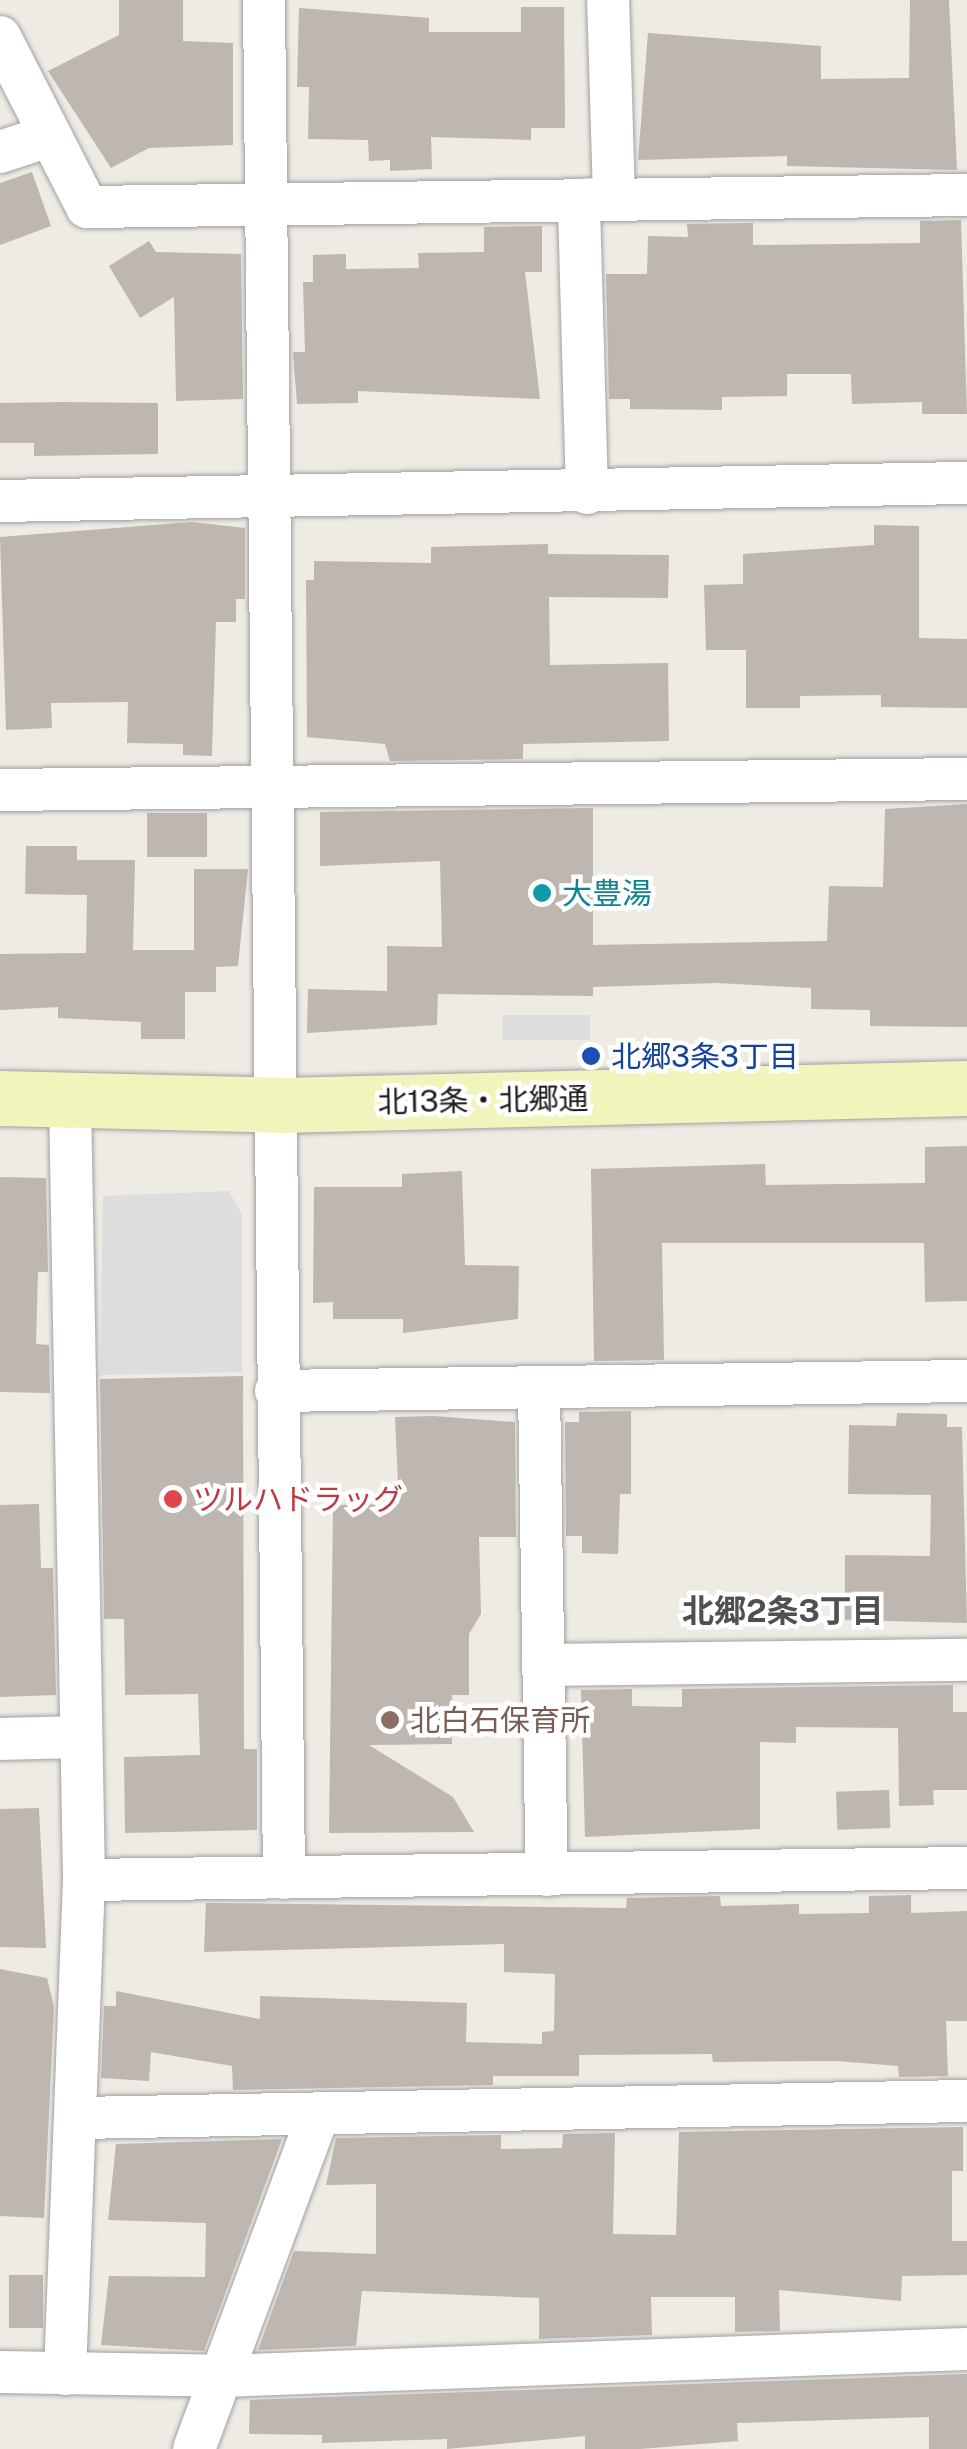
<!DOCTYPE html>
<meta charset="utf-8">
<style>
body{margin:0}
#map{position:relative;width:967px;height:2449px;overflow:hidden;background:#eeeae4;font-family:"Public Sans","Noto Sans JP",sans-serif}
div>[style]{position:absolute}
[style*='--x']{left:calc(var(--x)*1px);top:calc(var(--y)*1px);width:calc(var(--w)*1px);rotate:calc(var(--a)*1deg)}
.parking>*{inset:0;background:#ddd;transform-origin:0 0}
.building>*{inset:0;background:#beb6b1;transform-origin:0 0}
.roads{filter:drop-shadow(0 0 2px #a1a1a1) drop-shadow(0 0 2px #a1a1a1)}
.minor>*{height:42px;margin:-21px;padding:0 21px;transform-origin:21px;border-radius:21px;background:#fff}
.secondary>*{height:55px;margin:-27.5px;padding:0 27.5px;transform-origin:27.5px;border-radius:27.5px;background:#f1f4bb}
.dots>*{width:28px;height:28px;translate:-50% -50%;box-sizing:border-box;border:5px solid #fff;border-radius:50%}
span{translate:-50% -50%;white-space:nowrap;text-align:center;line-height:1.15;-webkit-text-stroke:9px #fff;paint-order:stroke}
.culture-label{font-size:30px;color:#0d838f}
.left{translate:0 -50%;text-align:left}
.transit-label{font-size:30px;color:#164399}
.street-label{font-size:30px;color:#1d1d1d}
.health-label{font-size:30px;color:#be3a42}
.education-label{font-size:30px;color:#785e54}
.neighbourhood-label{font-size:32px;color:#505050;font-weight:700}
</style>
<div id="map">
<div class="parking">
<i style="left:503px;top:1015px;width:87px;height:25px"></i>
<i style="clip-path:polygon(229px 1191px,242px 1215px,242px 1372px,100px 1375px,103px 1196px)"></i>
</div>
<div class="building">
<i style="clip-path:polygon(119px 0,183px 0,183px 41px,233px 43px,233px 145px,149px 148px,111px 168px,48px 71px,119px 35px)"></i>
<i style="clip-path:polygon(910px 0,949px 0,957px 170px,787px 166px,787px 156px,638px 160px,648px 33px,821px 46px,821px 79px,909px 78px)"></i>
<i style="clip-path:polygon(521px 7px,564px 7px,565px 128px,531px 128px,531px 140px,431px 137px,432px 169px,390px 171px,390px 160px,369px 161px,368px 140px,308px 139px,309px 87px,297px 87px,299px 8px,429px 18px,429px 32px,521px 32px)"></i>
<i style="clip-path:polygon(32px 172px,51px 226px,0 245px,0 183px)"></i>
<i style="clip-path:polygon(961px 220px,967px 414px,922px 414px,922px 402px,852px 404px,851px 374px,787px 374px,787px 396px,722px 397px,722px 410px,630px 409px,630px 399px,609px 399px,606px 274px,647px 274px,648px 236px,688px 237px,687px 224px,753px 223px,753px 245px,920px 243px,920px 221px)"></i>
<i style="clip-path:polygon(542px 226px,542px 272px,525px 272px,540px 399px,358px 391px,358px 403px,297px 404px,293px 352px,305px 352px,303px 282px,313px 282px,313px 255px,346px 254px,346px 269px,419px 268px,418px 253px,484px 252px,484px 227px)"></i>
<i style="clip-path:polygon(149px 241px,156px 252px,241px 254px,243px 399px,176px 401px,174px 297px,140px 318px,109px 266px)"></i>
<i style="clip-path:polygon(62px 402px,158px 403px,158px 454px,34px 456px,34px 443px,0 443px,0 403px)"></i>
<i style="clip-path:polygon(192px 522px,245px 528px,245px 599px,236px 599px,236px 622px,216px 622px,212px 756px,183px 755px,183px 744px,127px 743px,128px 702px,51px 703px,52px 728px,6px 730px,0 537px)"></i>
<i style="clip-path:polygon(874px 525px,919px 526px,919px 638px,967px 639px,967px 708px,881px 707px,881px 695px,800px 696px,800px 708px,746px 708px,746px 650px,706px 650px,704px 585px,743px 584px,743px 554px,874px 545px)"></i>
<i style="clip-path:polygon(548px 544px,548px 554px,669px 555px,668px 598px,549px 597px,550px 665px,668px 663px,669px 741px,523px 744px,523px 759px,390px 761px,385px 744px,307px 737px,306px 580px,314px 580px,314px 561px,431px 563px,431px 547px)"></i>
<i style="clip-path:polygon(967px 804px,967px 1027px,870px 1026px,870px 1010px,811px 1009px,811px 988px,717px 983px,593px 987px,593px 996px,438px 994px,437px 1025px,307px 1033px,308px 989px,387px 991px,387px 946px,442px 947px,440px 861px,320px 866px,320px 812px,593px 808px,593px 945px,827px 941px,829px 886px,883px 887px,885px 809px)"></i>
<i style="left:207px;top:813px;width:44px;height:60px;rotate:90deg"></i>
<i style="clip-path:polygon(26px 846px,77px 846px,77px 860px,135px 860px,133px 950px,194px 950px,194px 869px,248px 869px,238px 966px,216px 967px,216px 992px,185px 992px,185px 1039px,141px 1039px,141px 1022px,58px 1018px,58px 1007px,0 1010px,0 954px,86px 953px,87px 895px,25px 894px)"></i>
<i style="clip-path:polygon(967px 1146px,967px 1301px,925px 1302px,924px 1243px,662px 1243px,664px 1360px,594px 1361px,591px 1169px,765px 1164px,766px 1185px,925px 1183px,925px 1147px)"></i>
<i style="clip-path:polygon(462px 1171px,465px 1265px,519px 1266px,518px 1319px,403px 1333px,403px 1319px,333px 1319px,333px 1302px,313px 1303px,314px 1187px,402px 1187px,402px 1174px)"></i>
<i style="clip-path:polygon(0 1177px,46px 1178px,48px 1272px,38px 1272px,36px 1344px,49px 1345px,50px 1393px,0 1392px)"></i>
<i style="clip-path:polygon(243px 1376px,244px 1749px,257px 1749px,257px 1830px,125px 1833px,124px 1757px,200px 1755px,198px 1694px,125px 1695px,124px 1619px,104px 1619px,100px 1379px)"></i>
<i style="clip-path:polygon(631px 1411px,631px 1494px,620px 1494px,618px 1554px,582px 1553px,582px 1536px,566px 1536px,565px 1422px,579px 1422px,579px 1412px)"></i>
<i style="clip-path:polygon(897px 1413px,947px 1414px,947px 1427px,962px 1427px,967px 1623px,845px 1620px,845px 1555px,930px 1556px,931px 1495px,848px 1494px,849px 1425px,896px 1426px)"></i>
<i style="clip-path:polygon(434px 1416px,515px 1422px,516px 1537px,479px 1537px,481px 1614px,469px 1634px,469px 1695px,452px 1695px,452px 1744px,369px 1745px,453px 1797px,474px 1832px,329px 1833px,333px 1505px,399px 1504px,395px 1417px)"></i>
<i style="clip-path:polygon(39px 1504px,41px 1568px,53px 1568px,56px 1695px,0 1697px,0 1505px)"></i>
<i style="clip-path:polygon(953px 1685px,953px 1712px,967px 1712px,967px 1790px,933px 1790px,934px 1805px,899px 1806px,898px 1728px,796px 1727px,796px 1743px,760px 1742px,760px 1829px,585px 1837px,581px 1690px,632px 1689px,632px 1706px,682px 1707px,682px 1689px)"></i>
<i style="left:889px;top:1790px;width:38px;height:53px;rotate:88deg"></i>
<i style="clip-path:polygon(39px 1808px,46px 1948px,0 1947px,0 1809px)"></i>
<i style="clip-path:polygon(911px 1895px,911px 1913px,967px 1911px,967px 2021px,946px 2021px,948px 2076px,899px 2077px,898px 2066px,837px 2061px,713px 2062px,712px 2054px,579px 2055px,579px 2076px,493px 2076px,493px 2085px,233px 2090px,232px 2066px,151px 2052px,149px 2081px,101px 2078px,104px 2006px,116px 2006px,116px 1991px,260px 2019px,260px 1996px,467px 2003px,466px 2042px,542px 2044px,542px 2032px,554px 2031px,555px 1974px,504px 1972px,504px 1944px,204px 1952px,206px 1903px,626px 1908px,627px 1898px,720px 1896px,721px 1906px,799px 1904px,799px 1914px,869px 1913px,869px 1896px)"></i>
<i style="clip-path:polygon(0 1969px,47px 1978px,54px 2007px,44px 2218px,0 2216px)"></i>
<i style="clip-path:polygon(963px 2127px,963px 2171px,952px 2171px,952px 2241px,967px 2241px,967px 2275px,902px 2276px,901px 2301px,779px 2290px,780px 2331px,735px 2332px,735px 2297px,651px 2297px,652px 2335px,539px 2339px,539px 2298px,362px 2291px,356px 2346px,258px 2350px,294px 2251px,376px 2254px,376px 2184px,326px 2185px,336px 2138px,501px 2135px,501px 2149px,562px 2148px,563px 2134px,615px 2133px,613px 2234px,676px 2235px,679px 2132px)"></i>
<i style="clip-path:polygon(282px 2139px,204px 2351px,101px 2345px,109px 2276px,205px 2277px,206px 2223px,108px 2220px,116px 2144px)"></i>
<i style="left:9px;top:2275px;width:34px;height:53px"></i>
<i style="clip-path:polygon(967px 2374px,967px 2449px,929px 2449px,929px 2417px,737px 2423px,738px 2441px,640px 2449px,585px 2449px,585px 2436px,447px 2449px,447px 2439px,322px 2443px,322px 2435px,249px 2434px,250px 2400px)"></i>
</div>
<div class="roads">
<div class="minor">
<i style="--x:264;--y:0;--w:1878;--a:89.39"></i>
<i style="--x:0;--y:37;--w:191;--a:62.9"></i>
<i style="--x:87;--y:207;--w:880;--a:-0.78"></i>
<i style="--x:0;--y:152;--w:52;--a:-18.1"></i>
<i style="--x:587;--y:493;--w:293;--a:-91.6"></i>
<i style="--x:579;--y:200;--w:35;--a:-3"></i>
<i style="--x:614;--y:198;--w:198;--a:-91.7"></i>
<i style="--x:0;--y:501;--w:967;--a:-1.07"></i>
<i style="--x:0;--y:790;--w:967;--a:-0.65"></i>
<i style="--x:539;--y:1388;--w:487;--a:89.1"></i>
<i style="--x:276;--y:1391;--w:691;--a:-0.83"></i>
<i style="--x:543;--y:1665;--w:424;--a:-0.7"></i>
<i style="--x:0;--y:1739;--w:81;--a:-1.4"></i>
<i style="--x:84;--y:1880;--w:883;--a:-0.78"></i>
<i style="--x:79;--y:2118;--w:888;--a:-1.1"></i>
<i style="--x:0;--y:2372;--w:221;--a:1"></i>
<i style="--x:221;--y:2376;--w:746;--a:-2.07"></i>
<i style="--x:65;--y:2374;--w:494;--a:-87.8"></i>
<i style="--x:84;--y:1880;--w:782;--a:-91.03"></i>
<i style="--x:194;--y:2449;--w:356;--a:-69.6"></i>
</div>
<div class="secondary">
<i style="--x:0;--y:1098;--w:281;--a:1.4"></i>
<i style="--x:281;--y:1105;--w:686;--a:-1.42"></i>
</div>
</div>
<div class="dots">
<i style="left:542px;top:893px;background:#0f9aa8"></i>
<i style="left:591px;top:1056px;background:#1a4fb4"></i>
<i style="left:173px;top:1499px;background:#e0444e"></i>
<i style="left:390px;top:1720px;background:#8d6e63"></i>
</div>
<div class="culture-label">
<span class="left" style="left:562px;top:893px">大豊湯</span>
</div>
<div class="transit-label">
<span class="left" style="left:611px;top:1056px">北郷3条3丁目</span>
</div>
<div class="street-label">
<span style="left:483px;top:1100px;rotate:-1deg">北13条・北郷通</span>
</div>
<div class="health-label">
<span class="left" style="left:193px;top:1499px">ツルハドラッグ</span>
</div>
<div class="education-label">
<span class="left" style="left:410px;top:1720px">北白石保育所</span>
</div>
<div class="neighbourhood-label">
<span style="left:783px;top:1611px">北郷2条3丁目</span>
</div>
</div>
